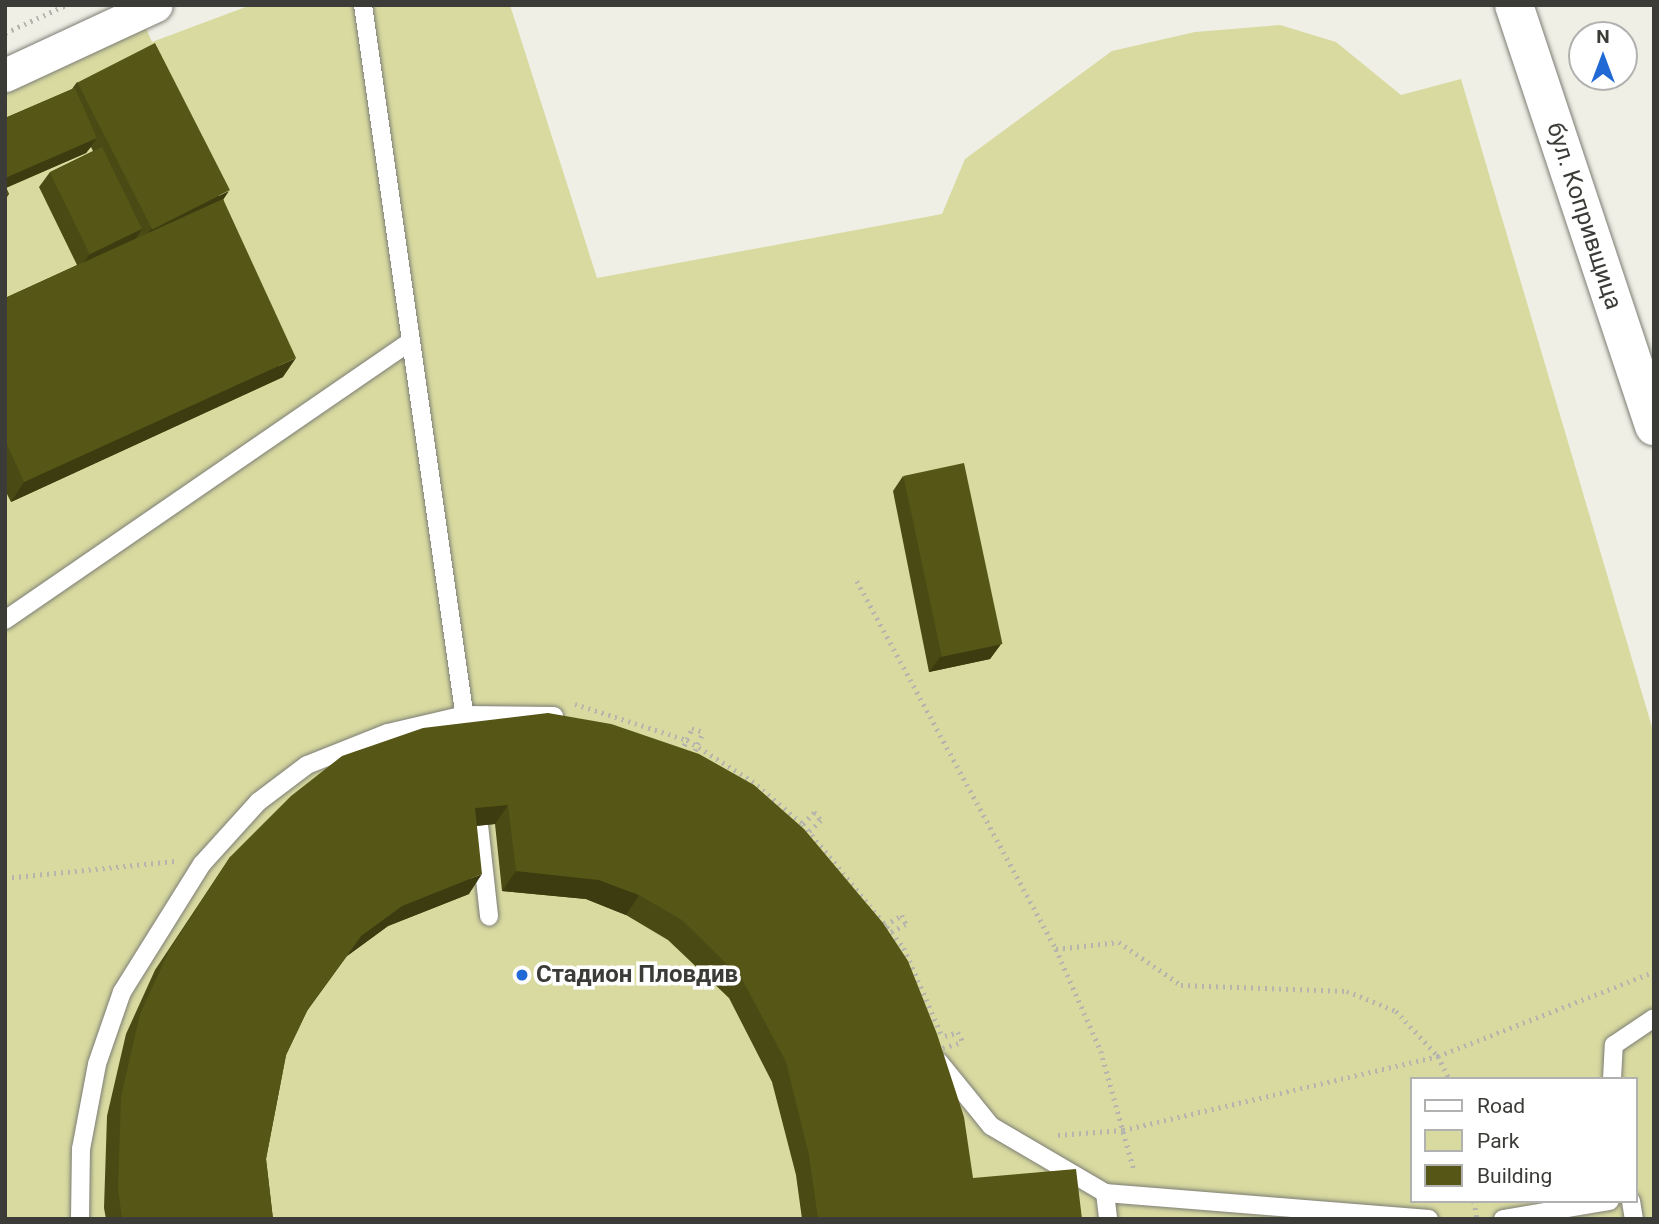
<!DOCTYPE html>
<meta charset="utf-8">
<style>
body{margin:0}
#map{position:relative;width:1659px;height:1224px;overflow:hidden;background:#efefe6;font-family:Roboto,sans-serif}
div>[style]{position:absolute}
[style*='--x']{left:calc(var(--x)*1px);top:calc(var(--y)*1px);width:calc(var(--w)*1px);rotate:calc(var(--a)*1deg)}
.green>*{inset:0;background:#d8daa0}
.path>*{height:4.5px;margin-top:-2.25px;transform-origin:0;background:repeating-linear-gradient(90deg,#b5b5ad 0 2px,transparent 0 7px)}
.roads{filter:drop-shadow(0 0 2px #7d7d75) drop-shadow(0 0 2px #7d7d75)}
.lane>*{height:18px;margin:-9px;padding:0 9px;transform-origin:9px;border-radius:9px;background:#fff}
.street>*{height:33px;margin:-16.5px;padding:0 16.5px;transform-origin:16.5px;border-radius:16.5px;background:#fff}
.secondary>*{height:38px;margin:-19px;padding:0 19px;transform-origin:19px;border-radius:19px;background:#fff}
.path-bridge>*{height:4.5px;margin-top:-2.25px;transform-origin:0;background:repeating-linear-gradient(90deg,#b5b5ad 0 2px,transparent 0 7px)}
.wall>*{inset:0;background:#4a4a14}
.shaded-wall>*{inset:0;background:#3c3c10}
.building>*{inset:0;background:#565617;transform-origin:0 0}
.dots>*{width:19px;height:19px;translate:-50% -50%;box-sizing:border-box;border:4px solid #fff;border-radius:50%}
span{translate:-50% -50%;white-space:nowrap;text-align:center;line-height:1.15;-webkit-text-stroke:7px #fff;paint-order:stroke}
.street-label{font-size:24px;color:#3b3b37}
.poi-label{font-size:24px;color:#3b3b37;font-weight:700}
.left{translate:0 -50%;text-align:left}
.frame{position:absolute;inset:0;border:7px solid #3b3b37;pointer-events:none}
.legend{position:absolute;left:1410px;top:1077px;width:228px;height:126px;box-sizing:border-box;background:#fff;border:2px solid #b1b1af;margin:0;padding:9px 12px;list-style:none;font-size:21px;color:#3b3b37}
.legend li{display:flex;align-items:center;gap:14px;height:35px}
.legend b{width:35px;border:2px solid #b1b1af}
.north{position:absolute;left:1568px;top:21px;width:70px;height:70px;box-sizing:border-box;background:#fff;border:2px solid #b1b1af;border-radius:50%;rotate:0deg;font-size:19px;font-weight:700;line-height:28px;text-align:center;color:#3b3b37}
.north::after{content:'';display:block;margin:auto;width:24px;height:32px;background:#2169d4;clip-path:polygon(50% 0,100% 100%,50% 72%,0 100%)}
</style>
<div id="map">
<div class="green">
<i style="clip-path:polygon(evenodd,251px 5px,510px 5px,597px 278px,942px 214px,965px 159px,1112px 51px,1195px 32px,1280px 25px,1336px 42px,1401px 95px,1461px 79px,1654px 734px,1654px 1219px,5px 1219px,5px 90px,145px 26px,152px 42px,251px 5px,1412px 1079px,1636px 1079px,1636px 1201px,1412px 1201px,1412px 1079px)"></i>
</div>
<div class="path">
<i style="--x:5;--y:33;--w:67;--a:-24.7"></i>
<i style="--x:857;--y:581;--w:418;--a:61.6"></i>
<i style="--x:1056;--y:949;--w:111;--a:66.2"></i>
<i style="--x:1101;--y:1051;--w:123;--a:74.5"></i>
<i style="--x:575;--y:704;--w:118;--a:17.8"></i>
<i style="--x:687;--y:740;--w:77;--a:32.2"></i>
<i style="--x:752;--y:781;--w:67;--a:40.1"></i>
<i style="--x:803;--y:824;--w:160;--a:50.8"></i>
<i style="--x:904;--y:948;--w:98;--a:66.6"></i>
<i style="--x:681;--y:752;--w:26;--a:-65"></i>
<i style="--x:692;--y:728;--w:12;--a:20"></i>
<i style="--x:803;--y:824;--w:16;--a:-47"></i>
<i style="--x:814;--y:812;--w:11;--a:49"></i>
<i style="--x:5;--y:878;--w:171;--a:-5.7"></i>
<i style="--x:885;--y:925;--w:20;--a:-30"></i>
<i style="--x:902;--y:915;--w:10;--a:66"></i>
<i style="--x:1056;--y:949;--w:63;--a:-6.3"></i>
<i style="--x:1119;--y:942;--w:75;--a:34.7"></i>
<i style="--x:1181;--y:985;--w:166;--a:2.1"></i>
<i style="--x:1347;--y:991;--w:53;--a:22.2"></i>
<i style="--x:1396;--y:1011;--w:62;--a:47"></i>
<i style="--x:1438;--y:1056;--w:25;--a:64"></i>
<i style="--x:945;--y:1036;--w:14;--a:-17"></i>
<i style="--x:958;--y:1032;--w:11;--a:63"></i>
<i style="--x:1058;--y:1135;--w:65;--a:-4.4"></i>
<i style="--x:1123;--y:1130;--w:324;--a:-13.2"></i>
<i style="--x:1438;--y:1056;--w:232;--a:-21.3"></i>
<i style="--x:1474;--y:1201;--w:17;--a:80"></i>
</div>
<div class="roads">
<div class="lane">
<i style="--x:363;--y:5;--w:728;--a:81.87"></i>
<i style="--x:5;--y:620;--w:491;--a:-34.5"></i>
<i style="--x:479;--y:825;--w:92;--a:83.7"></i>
<i style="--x:939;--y:1062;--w:82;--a:50.9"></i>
<i style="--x:991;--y:1126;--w:132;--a:30.4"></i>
<i style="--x:1105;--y:1193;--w:26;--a:83"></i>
<i style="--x:1612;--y:1079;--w:34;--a:-87"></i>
<i style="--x:1614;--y:1045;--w:48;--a:-34"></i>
<i style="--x:1105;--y:1193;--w:325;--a:4.6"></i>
<i style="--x:1631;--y:1201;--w:18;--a:81"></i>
<i style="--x:80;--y:1219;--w:70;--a:-89.2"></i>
<i style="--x:81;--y:1149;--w:86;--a:-79.3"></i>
<i style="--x:97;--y:1064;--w:76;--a:-70.9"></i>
<i style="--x:122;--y:992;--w:151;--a:-58"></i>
<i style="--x:202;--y:864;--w:84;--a:-47.9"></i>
<i style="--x:258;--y:802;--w:61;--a:-37.1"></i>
<i style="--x:307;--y:765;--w:87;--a:-21.6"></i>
<i style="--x:388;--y:733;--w:79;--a:-13.2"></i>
<i style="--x:465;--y:715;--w:89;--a:0.6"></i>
<i style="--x:1503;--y:1219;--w:108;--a:-9.6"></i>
</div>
<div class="street">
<i style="--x:5;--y:75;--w:166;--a:-24.9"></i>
</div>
<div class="secondary">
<i style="--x:1514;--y:5;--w:444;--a:71.6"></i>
</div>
</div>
<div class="path-bridge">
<i style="--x:692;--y:757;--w:27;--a:-66"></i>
<i style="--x:804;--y:836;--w:23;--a:-43"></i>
<i style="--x:885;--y:935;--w:24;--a:-28"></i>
<i style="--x:936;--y:1050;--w:28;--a:-17"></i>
</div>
<div class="wall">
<i style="clip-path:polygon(77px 82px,223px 199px,283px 377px,11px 502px,5px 490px,5px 298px,77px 265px,39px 187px,50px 172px,93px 151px,91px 147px,86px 153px,6px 188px,9px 194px,5px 200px,5px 118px,72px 89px)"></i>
<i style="clip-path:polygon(903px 476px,1001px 644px,990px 659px,929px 672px,893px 491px)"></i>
<i style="clip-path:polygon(548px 713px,973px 1178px,1082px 1219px,802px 1219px,796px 1175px,772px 1082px,729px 998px,668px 940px,626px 915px,586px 899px,502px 891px,495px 824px,477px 826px,469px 894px,388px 926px,347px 956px,307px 1011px,286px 1055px,266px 1159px,273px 1219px,106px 1219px,104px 1208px,107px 1116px,126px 1034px,155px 970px,230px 857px)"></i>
</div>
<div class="shaded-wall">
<i style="clip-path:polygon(97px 138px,86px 153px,5px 188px,5px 178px)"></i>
<i style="clip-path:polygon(229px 191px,219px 206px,140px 244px,151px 229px)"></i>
<i style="clip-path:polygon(142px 229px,132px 244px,79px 269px,90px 254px)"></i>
<i style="clip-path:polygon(296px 358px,283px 377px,11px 502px,24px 482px)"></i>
<i style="clip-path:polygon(1001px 644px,990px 659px,929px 672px,940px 657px)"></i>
<i style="clip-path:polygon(508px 805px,495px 824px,462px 827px,475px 808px)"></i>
<i style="clip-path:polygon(516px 871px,599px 880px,639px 895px,626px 915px,586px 899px,502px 891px)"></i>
<i style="clip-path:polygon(482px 874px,469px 894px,388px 926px,347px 956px,361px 936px,402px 906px)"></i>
</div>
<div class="building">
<i style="left:155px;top:43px;width:165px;height:87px;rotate:63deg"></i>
<i style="clip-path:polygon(75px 88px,97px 138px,5px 178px,5px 118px)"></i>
<i style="left:102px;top:147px;width:91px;height:58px;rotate:64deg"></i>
<i style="clip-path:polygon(5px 185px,9px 194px,5px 196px)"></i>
<i style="clip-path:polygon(223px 199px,296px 358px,24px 482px,5px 440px,5px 298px)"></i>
<i style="left:964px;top:463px;width:185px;height:62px;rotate:78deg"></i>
<i style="clip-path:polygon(548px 713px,611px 724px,699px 754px,754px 785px,804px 829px,883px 923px,908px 961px,937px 1034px,964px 1117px,973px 1178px,1076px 1169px,1082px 1219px,818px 1219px,809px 1155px,786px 1062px,742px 979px,682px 920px,639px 895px,599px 880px,516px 871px,508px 805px,475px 808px,482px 874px,402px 906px,361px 936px,308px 1009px,286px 1055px,266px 1159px,273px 1219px,122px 1219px,118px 1189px,121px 1097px,140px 1014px,169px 951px,230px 857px,291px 796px,342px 756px,423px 728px)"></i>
</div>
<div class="dots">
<i style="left:522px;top:975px;background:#2169d4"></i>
</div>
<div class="street-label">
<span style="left:1584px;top:216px;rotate:72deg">бул. Копривщица</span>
</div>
<div class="poi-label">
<span class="left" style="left:536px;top:975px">Стадион Пловдив</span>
</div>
<div class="frame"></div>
<ul class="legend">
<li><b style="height:9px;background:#fff"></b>Road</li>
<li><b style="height:19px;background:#d8daa0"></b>Park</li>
<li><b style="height:19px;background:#565617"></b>Building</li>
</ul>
<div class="north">N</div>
</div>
